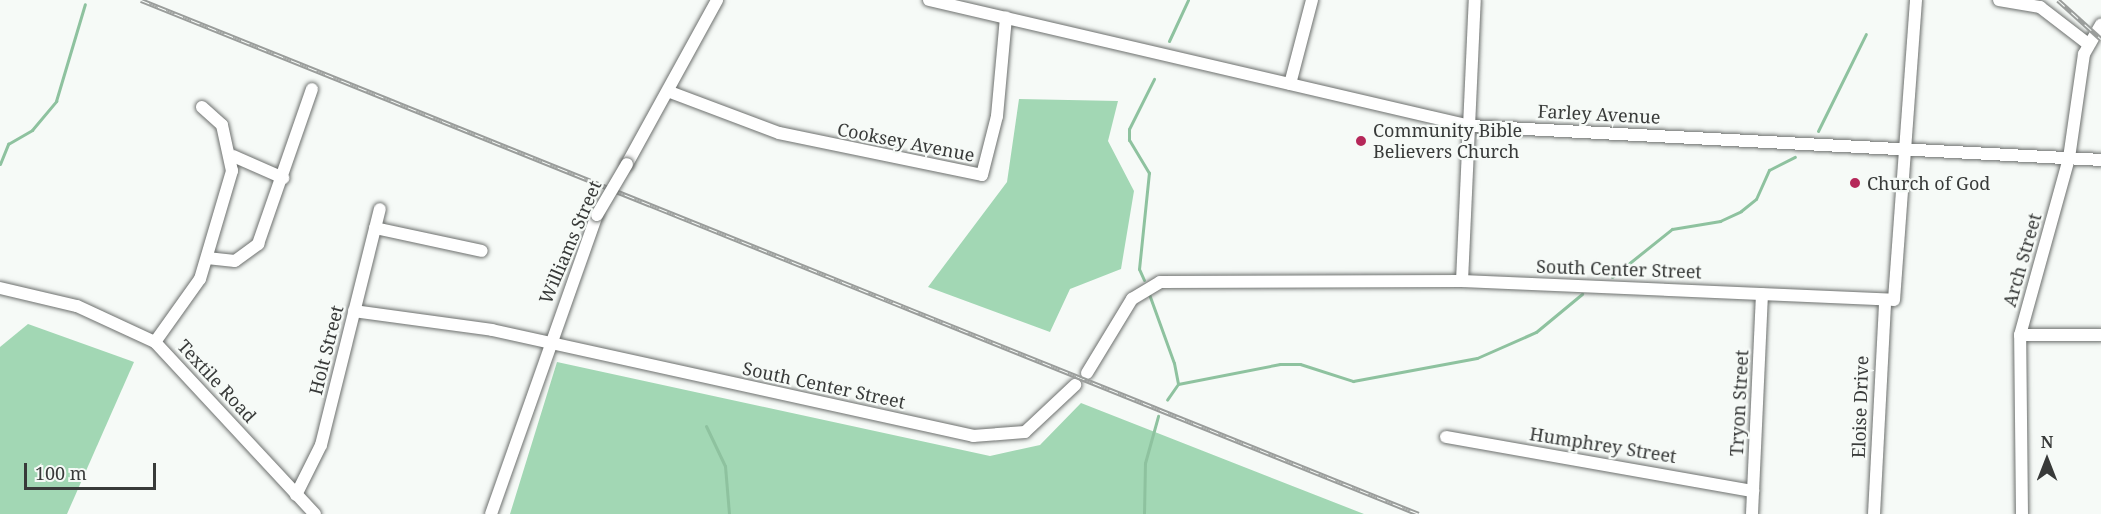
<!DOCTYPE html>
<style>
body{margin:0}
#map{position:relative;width:2101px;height:514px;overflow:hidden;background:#f6faf7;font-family:"Noto Serif",serif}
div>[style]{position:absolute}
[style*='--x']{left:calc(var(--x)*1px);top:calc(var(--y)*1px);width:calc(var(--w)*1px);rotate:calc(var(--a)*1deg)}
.forest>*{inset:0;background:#a2d7b4}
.stream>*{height:3px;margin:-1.5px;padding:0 1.5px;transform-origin:1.5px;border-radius:1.5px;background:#8ec29f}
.roads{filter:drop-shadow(0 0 2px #6d706e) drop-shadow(0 0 2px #6d706e)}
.minor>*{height:12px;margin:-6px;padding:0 6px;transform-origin:6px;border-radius:6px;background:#fff}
.rail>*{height:5px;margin-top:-2.5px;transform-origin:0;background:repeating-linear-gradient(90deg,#f6faf7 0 9px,#9a9d9b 0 18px);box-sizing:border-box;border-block:2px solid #9a9d9b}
.bridges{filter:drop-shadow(0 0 2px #6d706e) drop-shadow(0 0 2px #6d706e)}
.minor-bridge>*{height:12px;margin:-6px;padding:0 6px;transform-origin:6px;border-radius:6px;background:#fff}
.dots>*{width:16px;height:16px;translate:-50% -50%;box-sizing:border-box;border:3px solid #f6faf7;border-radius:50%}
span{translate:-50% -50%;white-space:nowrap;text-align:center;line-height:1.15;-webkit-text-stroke:4.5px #f6faf7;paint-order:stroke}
.street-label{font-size:18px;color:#383a39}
.poi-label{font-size:18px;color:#383a39}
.left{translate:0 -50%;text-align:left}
.north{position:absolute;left:2017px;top:430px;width:60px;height:60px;-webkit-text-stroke:4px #f6faf7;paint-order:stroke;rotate:0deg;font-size:16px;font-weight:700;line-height:24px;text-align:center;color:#383a39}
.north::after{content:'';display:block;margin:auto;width:21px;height:27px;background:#383a39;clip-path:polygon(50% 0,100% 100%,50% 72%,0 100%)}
.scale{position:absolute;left:24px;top:463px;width:132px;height:27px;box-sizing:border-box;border:3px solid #383a39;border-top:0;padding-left:8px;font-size:18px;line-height:21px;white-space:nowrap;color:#383a39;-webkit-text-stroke:4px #f6faf7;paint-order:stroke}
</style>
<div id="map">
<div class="forest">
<i style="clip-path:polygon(1019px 99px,1118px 101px,1108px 141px,1134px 191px,1121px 269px,1070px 289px,1050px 332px,928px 287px,1007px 182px)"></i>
<i style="clip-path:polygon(28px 324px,134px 362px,67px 514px,0 514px,0 347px)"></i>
<i style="clip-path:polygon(557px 362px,990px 456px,1040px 445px,1081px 403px,1364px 514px,510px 514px)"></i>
</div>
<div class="stream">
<i style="--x:1169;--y:41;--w:45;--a:-65.1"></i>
<i style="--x:1818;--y:131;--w:108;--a:-63.7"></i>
<i style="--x:0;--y:164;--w:22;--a:-68"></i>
<i style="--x:8;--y:144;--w:28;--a:-30"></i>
<i style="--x:32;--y:130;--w:38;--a:-50"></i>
<i style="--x:56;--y:101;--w:101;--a:-73.4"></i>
<i style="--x:1612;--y:277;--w:77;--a:-38.7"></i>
<i style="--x:1672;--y:229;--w:49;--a:-9.5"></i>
<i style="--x:1720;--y:221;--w:23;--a:-25"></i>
<i style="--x:1741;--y:211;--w:19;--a:-39"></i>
<i style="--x:1756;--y:199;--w:32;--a:-66"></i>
<i style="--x:1769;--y:170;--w:29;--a:-27"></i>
<i style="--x:1144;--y:280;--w:12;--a:-114"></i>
<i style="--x:1139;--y:269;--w:97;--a:-84.1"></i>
<i style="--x:1149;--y:173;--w:39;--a:-121"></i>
<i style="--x:1129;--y:140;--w:11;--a:-90"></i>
<i style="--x:1129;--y:129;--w:56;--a:-63.4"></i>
<i style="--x:1149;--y:294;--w:73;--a:70.1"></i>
<i style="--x:1174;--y:363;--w:21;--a:79"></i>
<i style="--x:1178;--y:384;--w:19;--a:125"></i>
<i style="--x:1178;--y:384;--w:104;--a:-11.1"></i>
<i style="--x:1280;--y:364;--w:20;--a:0"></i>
<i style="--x:1300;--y:364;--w:56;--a:17.8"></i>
<i style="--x:1353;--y:381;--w:126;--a:-10.5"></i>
<i style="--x:1477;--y:358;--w:64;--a:-23.8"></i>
<i style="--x:1536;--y:332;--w:60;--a:-39.6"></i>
<i style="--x:706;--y:426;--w:44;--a:64.6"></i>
<i style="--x:725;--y:466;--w:48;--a:85.2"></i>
<i style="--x:1144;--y:514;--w:51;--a:-88.9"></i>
<i style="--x:1145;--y:463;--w:49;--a:-74.5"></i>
</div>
<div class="roads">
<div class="minor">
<i style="--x:929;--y:0;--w:555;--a:13.11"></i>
<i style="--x:1470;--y:126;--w:632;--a:3.08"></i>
<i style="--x:1999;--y:0;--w:42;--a:9.7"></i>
<i style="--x:2040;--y:7;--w:59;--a:37.5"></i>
<i style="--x:1290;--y:84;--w:87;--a:-75.3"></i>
<i style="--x:670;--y:92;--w:116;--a:20.6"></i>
<i style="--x:779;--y:133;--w:207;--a:11.7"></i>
<i style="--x:982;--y:175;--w:61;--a:-75.7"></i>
<i style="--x:997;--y:116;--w:99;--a:-84.8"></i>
<i style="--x:233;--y:156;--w:55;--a:23.7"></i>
<i style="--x:627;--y:164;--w:187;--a:-61.2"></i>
<i style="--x:375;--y:228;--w:109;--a:12.1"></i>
<i style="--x:207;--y:258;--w:28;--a:6"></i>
<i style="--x:235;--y:261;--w:29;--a:-36"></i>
<i style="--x:258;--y:244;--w:164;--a:-70.8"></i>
<i style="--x:1462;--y:281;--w:281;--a:-87.4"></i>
<i style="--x:0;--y:288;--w:79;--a:13.2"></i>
<i style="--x:77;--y:306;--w:86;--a:24.8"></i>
<i style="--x:155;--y:342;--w:235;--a:47.1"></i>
<i style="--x:354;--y:311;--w:139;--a:7.8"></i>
<i style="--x:492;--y:330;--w:493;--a:12.4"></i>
<i style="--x:973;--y:436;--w:52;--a:-4.4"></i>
<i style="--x:1025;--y:432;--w:69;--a:-43.2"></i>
<i style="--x:2020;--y:335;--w:81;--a:0"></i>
<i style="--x:155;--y:342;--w:77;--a:-54.5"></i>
<i style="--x:200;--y:279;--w:113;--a:-73.5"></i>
<i style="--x:232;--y:171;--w:47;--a:-102.3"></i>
<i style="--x:222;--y:125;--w:27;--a:-138"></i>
<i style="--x:1087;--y:373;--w:87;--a:-58.7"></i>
<i style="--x:1132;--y:299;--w:33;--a:-31"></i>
<i style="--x:1160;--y:282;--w:302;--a:-0.2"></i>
<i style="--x:1462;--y:281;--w:432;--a:2.5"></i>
<i style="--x:1894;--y:300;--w:301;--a:-85.8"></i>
<i style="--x:1446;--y:437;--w:312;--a:10"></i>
<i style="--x:296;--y:495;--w:56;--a:-63.4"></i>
<i style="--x:321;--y:445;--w:243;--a:-76"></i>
<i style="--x:491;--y:514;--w:317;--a:-70.5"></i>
<i style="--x:1752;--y:514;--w:220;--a:-87.4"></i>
<i style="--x:1874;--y:514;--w:213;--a:-87"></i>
<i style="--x:2022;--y:514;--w:179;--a:-90.6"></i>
<i style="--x:2020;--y:335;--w:184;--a:-74.5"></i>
<i style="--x:2069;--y:158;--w:105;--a:-81.8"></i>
<i style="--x:2084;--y:54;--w:34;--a:-60"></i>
</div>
</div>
<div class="rail">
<i style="--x:141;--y:0;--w:1377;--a:21.91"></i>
<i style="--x:2058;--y:0;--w:58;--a:42.2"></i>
</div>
<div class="bridges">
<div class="minor-bridge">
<i style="--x:597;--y:215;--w:59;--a:-59.5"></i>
</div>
</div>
<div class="dots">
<i style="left:1361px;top:141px;background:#b52759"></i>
<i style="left:1855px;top:183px;background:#b52759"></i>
</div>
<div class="street-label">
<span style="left:1599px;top:114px;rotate:3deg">Farley Avenue</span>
<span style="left:906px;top:142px;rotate:11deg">Cooksey Avenue</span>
<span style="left:570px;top:242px;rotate:-67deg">Williams Street</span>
<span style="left:2022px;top:260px;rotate:-74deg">Arch Street</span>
<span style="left:1619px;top:269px;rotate:2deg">South Center Street</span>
<span style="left:326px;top:350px;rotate:-76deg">Holt Street</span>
<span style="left:217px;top:381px;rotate:47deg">Textile Road</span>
<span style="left:824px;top:385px;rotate:12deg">South Center Street</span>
<span style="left:1739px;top:403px;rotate:-87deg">Tryon Street</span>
<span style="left:1860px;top:407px;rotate:-88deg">Eloise Drive</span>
<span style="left:1603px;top:445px;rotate:9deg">Humphrey Street</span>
</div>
<div class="poi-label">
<span class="left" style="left:1373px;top:141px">Community Bible<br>Believers Church</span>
<span class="left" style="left:1867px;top:183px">Church of God</span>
</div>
<div class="north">N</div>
<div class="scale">100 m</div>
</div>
